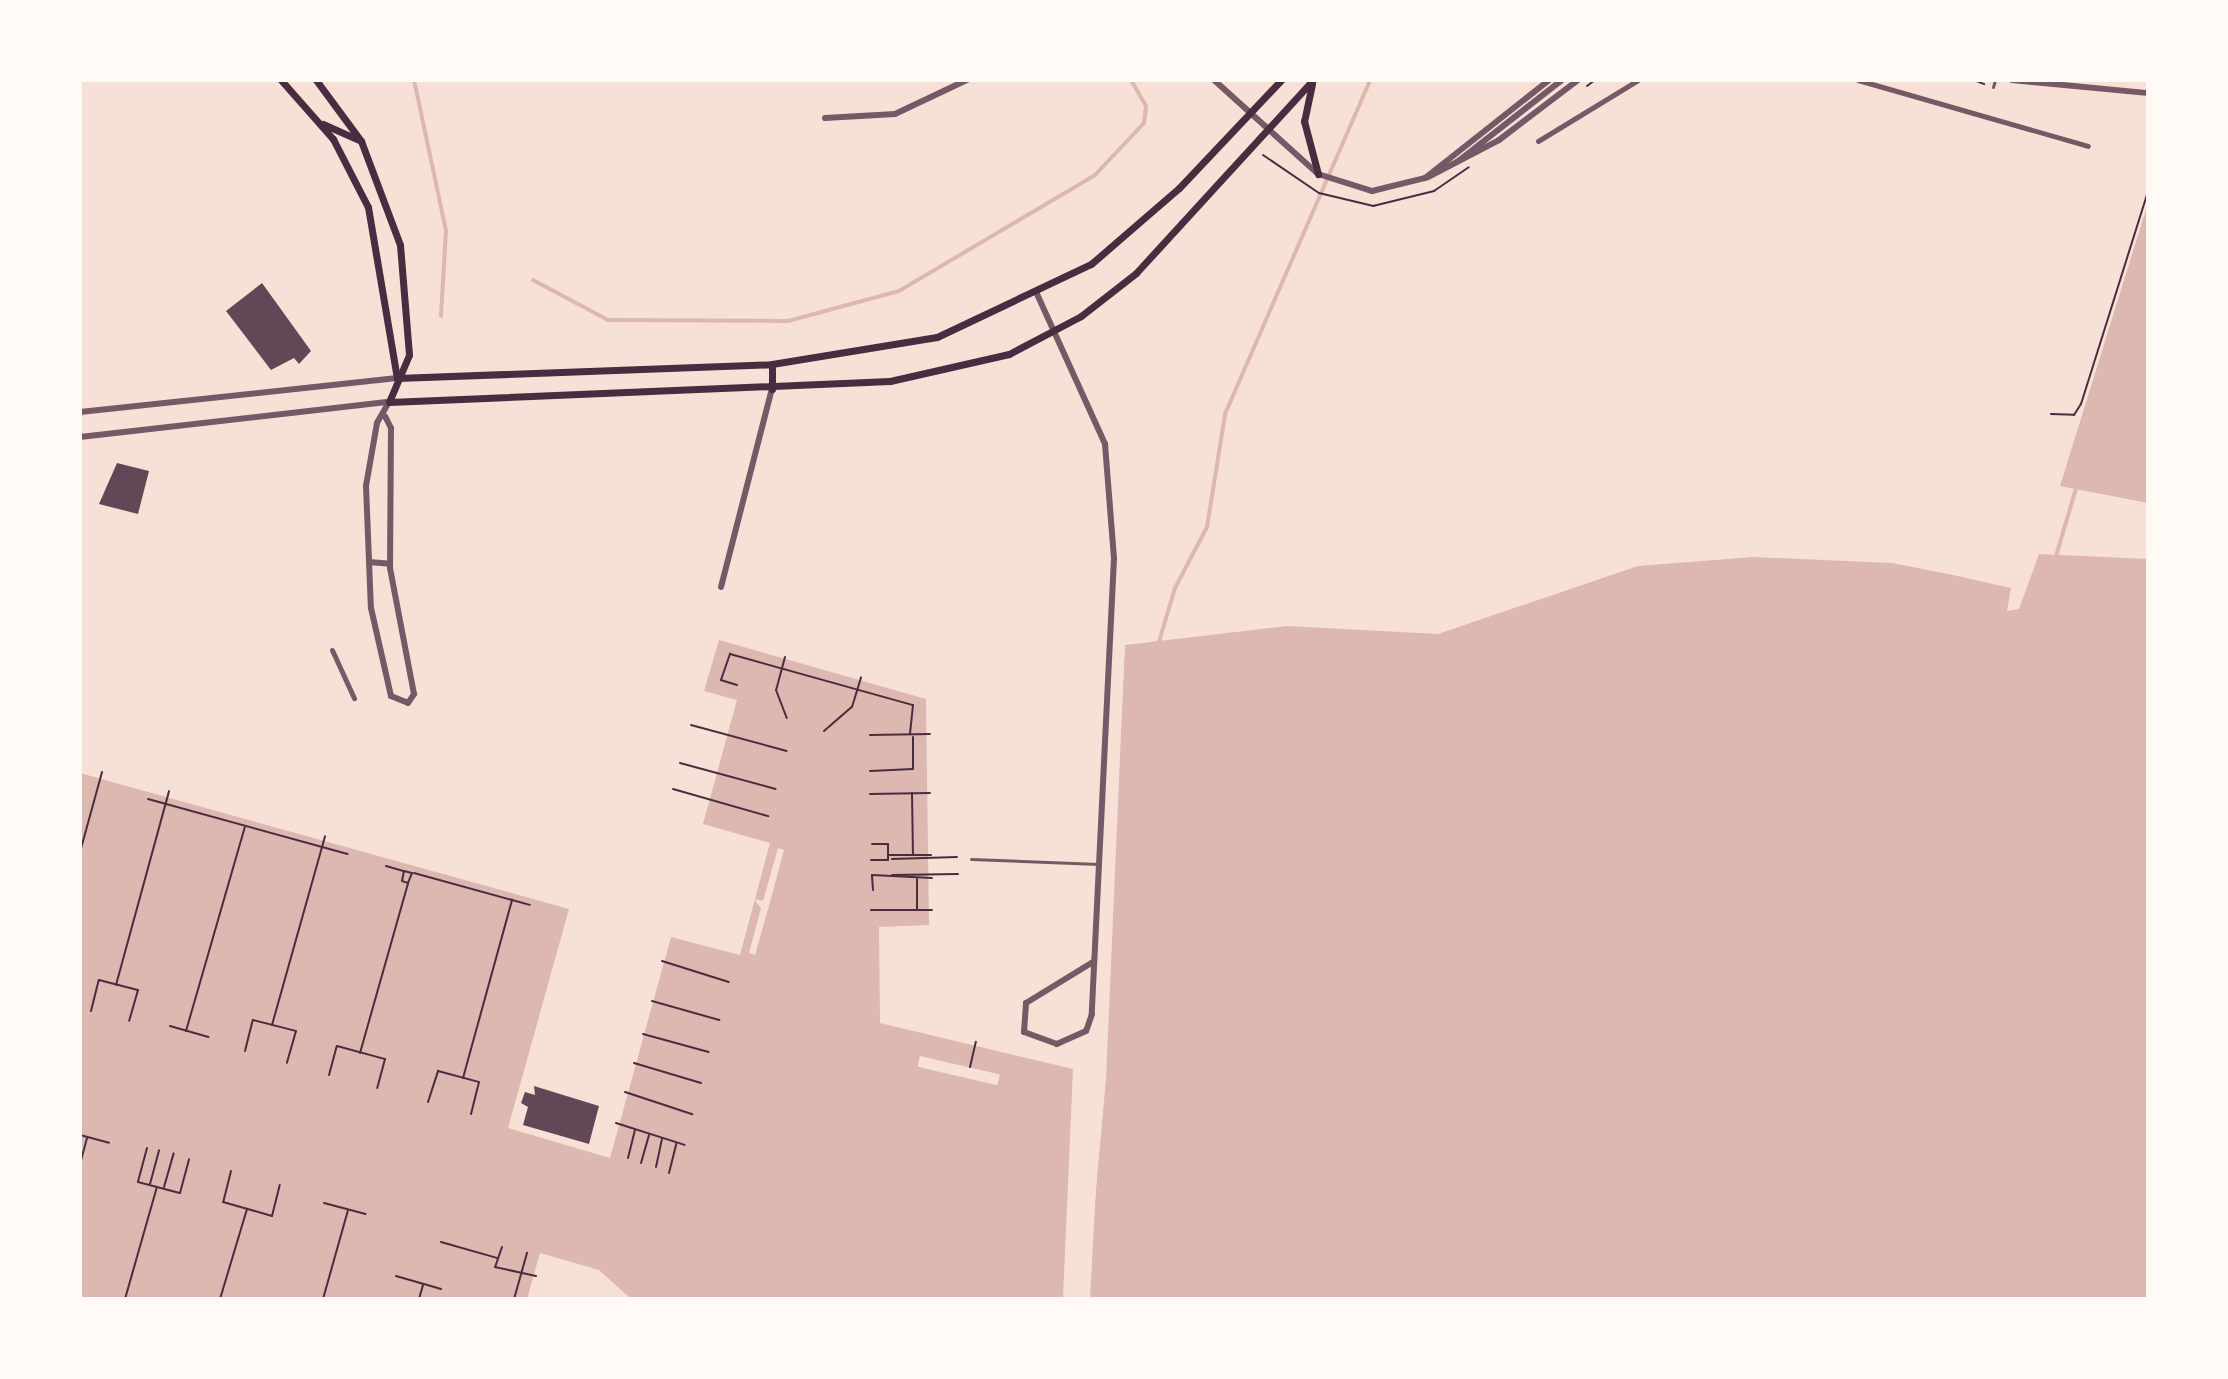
<!DOCTYPE html>
<style>
body{margin:0}
#map{position:relative;width:2228px;height:1379px;overflow:hidden;background:#f7e1d7;font-family:"PT Sans Narrow",sans-serif}
div>[style]{position:absolute}
[style*='--x']{left:calc(var(--x)*1px);top:calc(var(--y)*1px);width:calc(var(--w)*1px);rotate:calc(var(--a)*1deg)}
.water>*{inset:0;background:#dcb8b0}
.pier>*{inset:0;background:#f7e1d7;transform-origin:0 0}
.stream>*{height:4px;margin:-2px;padding:0 2px;transform-origin:2px;border-radius:2px;background:#dcb8b0}
.building>*{inset:0;background:#644757}
.path>*{height:2px;margin:-1px;padding:0 1px;transform-origin:1px;border-radius:1px;background:#4a2c40}
.service>*{height:3px;margin:-1.5px;padding:0 1.5px;transform-origin:1.5px;border-radius:1.5px;background:#755966}
.minor>*{height:5px;margin:-2.5px;padding:0 2.5px;transform-origin:2.5px;border-radius:2.5px;background:#755966}
.tertiary>*{height:6px;margin:-3px;padding:0 3px;transform-origin:3px;border-radius:3px;background:#755966}
.secondary>*{height:7px;margin:-3.5px;padding:0 3.5px;transform-origin:3.5px;border-radius:3.5px;background:#4a2c40}
span{translate:-50% -50%;white-space:nowrap;text-align:center;line-height:1.15;-webkit-text-stroke:6px #fffaf5;paint-order:stroke}
.frame{position:absolute;inset:0;border:82px solid #fffaf5;pointer-events:none}
</style>
<div id="map">
<div class="water">
<i style="clip-path:polygon(2148px 203px,2148px 503px,2060px 486px)"></i>
<i style="clip-path:polygon(2039px 554px,2148px 559px,2148px 1299px,1090px 1299px,1125px 645px,1287px 626px,1438px 634px,1638px 566px,1753px 557px,1892px 563px,1948px 574px,2011px 588px,2007px 611px,2019px 609px)"></i>
<i style="clip-path:polygon(719px 640px,926px 699px,929px 925px,879px 927px,880px 1023px,1073px 1069px,1063px 1299px,631px 1299px,599px 1270px,540px 1253px,527px 1299px,80px 1299px,80px 773px,569px 909px,508px 1128px,610px 1158px,671px 937px,740px 955px,770px 843px,703px 824px,737px 700px,704px 691px)"></i>
</div>
<div class="pier">
<i style="clip-path:polygon(1125px 641px,1106px 1079px,1086px 1299px,1121px 645px)"></i>
<i style="clip-path:polygon(778px 848px,784px 850px,770px 902px,755px 955px,749px 953px,761px 908px,754px 899px,763px 901px)"></i>
<i style="left:920px;top:1056px;width:82px;height:11px;rotate:13deg"></i>
<i style="clip-path:polygon(1075px 1065px,1081px 1081px,1063px 1299px,1077px 1080px)"></i>
</div>
<div class="stream">
<i style="--x:414;--y:80;--w:154;--a:78"></i>
<i style="--x:446;--y:231;--w:85;--a:93.4"></i>
<i style="--x:533;--y:280;--w:85;--a:28.1"></i>
<i style="--x:608;--y:320;--w:180;--a:0.3"></i>
<i style="--x:788;--y:321;--w:115;--a:-15.1"></i>
<i style="--x:899;--y:291;--w:228;--a:-30.6"></i>
<i style="--x:1095;--y:175;--w:71;--a:-46.7"></i>
<i style="--x:1144;--y:123;--w:17;--a:-83"></i>
<i style="--x:1146;--y:106;--w:30;--a:-120"></i>
<i style="--x:2056;--y:556;--w:74;--a:-73.5"></i>
<i style="--x:1158;--y:645;--w:59;--a:-73.4"></i>
<i style="--x:1175;--y:588;--w:69;--a:-62.3"></i>
<i style="--x:1207;--y:527;--w:114;--a:-80.9"></i>
<i style="--x:1225;--y:414;--w:364;--a:-66.5"></i>
</div>
<div class="building">
<i style="clip-path:polygon(262px 283px,311px 351px,299px 364px,294px 358px,271px 370px,226px 311px)"></i>
<i style="clip-path:polygon(117px 463px,149px 471px,138px 514px,99px 504px)"></i>
<i style="clip-path:polygon(534px 1086px,599px 1106px,589px 1144px,523px 1125px,528px 1107px,521px 1103px,525px 1092px,535px 1095px)"></i>
</div>
<div class="path">
<i style="--x:1974;--y:80;--w:11;--a:22"></i>
<i style="--x:1587;--y:86;--w:10;--a:-37"></i>
<i style="--x:1263;--y:155;--w:68;--a:34.2"></i>
<i style="--x:1319;--y:193;--w:56;--a:13.5"></i>
<i style="--x:1373;--y:206;--w:63;--a:-13.8"></i>
<i style="--x:1434;--y:191;--w:42;--a:-34.4"></i>
<i style="--x:2051;--y:414;--w:23;--a:2"></i>
<i style="--x:2074;--y:415;--w:13;--a:-58"></i>
<i style="--x:2081;--y:404;--w:223;--a:-72.5"></i>
<i style="--x:785;--y:657;--w:34;--a:105"></i>
<i style="--x:776;--y:690;--w:30;--a:69"></i>
<i style="--x:737;--y:685;--w:17;--a:-163"></i>
<i style="--x:721;--y:680;--w:28;--a:-71"></i>
<i style="--x:730;--y:654;--w:190;--a:15.6"></i>
<i style="--x:913;--y:705;--w:29;--a:96"></i>
<i style="--x:691;--y:725;--w:99;--a:15.2"></i>
<i style="--x:824;--y:731;--w:37;--a:-41"></i>
<i style="--x:852;--y:707;--w:31;--a:-73"></i>
<i style="--x:870;--y:735;--w:60;--a:-1"></i>
<i style="--x:680;--y:763;--w:99;--a:15.2"></i>
<i style="--x:870;--y:771;--w:43;--a:-2.7"></i>
<i style="--x:913;--y:769;--w:32;--a:-90"></i>
<i style="--x:673;--y:789;--w:99;--a:15.9"></i>
<i style="--x:912;--y:793;--w:62;--a:89.1"></i>
<i style="--x:870;--y:794;--w:60;--a:-1"></i>
<i style="--x:148;--y:799;--w:207;--a:15.4"></i>
<i style="--x:80;--y:852;--w:83;--a:-74.6"></i>
<i style="--x:888;--y:855;--w:43;--a:0"></i>
<i style="--x:892;--y:859;--w:65;--a:-1.8"></i>
<i style="--x:871;--y:860;--w:17;--a:0"></i>
<i style="--x:888;--y:860;--w:16;--a:-90"></i>
<i style="--x:888;--y:844;--w:16;--a:180"></i>
<i style="--x:386;--y:866;--w:19;--a:16"></i>
<i style="--x:414;--y:873;--w:120;--a:15.4"></i>
<i style="--x:892;--y:875;--w:66;--a:-0.9"></i>
<i style="--x:873;--y:890;--w:15;--a:-94"></i>
<i style="--x:872;--y:875;--w:60;--a:2.9"></i>
<i style="--x:917;--y:909;--w:30;--a:-90"></i>
<i style="--x:871;--y:910;--w:61;--a:0"></i>
<i style="--x:662;--y:961;--w:70;--a:17.4"></i>
<i style="--x:116;--y:985;--w:201;--a:-74.7"></i>
<i style="--x:652;--y:1001;--w:70;--a:15.8"></i>
<i style="--x:91;--y:1011;--w:32;--a:-76"></i>
<i style="--x:99;--y:980;--w:40;--a:14.4"></i>
<i style="--x:138;--y:990;--w:32;--a:106"></i>
<i style="--x:272;--y:1025;--w:196;--a:-74.3"></i>
<i style="--x:170;--y:1026;--w:40;--a:16"></i>
<i style="--x:186;--y:1031;--w:212;--a:-73.9"></i>
<i style="--x:643;--y:1034;--w:68;--a:15.3"></i>
<i style="--x:245;--y:1051;--w:32;--a:-76"></i>
<i style="--x:253;--y:1020;--w:44;--a:14.3"></i>
<i style="--x:296;--y:1031;--w:33;--a:106"></i>
<i style="--x:360;--y:1053;--w:177;--a:-74.2"></i>
<i style="--x:408;--y:883;--w:6;--a:-162"></i>
<i style="--x:402;--y:881;--w:10;--a:-79"></i>
<i style="--x:404;--y:871;--w:8;--a:14"></i>
<i style="--x:412;--y:873;--w:11;--a:112"></i>
<i style="--x:634;--y:1063;--w:70;--a:16.6"></i>
<i style="--x:970;--y:1067;--w:26;--a:-77"></i>
<i style="--x:329;--y:1075;--w:30;--a:-75"></i>
<i style="--x:337;--y:1046;--w:50;--a:15.2"></i>
<i style="--x:385;--y:1059;--w:30;--a:105"></i>
<i style="--x:463;--y:1078;--w:185;--a:-74.6"></i>
<i style="--x:625;--y:1092;--w:71;--a:18.2"></i>
<i style="--x:428;--y:1102;--w:33;--a:-72"></i>
<i style="--x:438;--y:1071;--w:42;--a:15"></i>
<i style="--x:479;--y:1082;--w:33;--a:104"></i>
<i style="--x:616;--y:1123;--w:72;--a:17.7"></i>
<i style="--x:80;--y:1135;--w:30;--a:15"></i>
<i style="--x:147;--y:1148;--w:35;--a:105"></i>
<i style="--x:138;--y:1182;--w:43;--a:14.7"></i>
<i style="--x:180;--y:1193;--w:35;--a:-75"></i>
<i style="--x:628;--y:1158;--w:29;--a:-76"></i>
<i style="--x:641;--y:1163;--w:29;--a:-74"></i>
<i style="--x:80;--y:1164;--w:27;--a:-75"></i>
<i style="--x:656;--y:1167;--w:29;--a:-78"></i>
<i style="--x:231;--y:1171;--w:32;--a:104"></i>
<i style="--x:223;--y:1202;--w:51;--a:15.9"></i>
<i style="--x:272;--y:1216;--w:32;--a:-76"></i>
<i style="--x:669;--y:1173;--w:30;--a:-76"></i>
<i style="--x:150;--y:1184;--w:35;--a:-75"></i>
<i style="--x:164;--y:1187;--w:35;--a:-74"></i>
<i style="--x:324;--y:1203;--w:43;--a:14.7"></i>
<i style="--x:441;--y:1242;--w:58;--a:15.9"></i>
<i style="--x:502;--y:1247;--w:21;--a:109"></i>
<i style="--x:495;--y:1267;--w:42;--a:12.4"></i>
<i style="--x:396;--y:1276;--w:47;--a:16.1"></i>
<i style="--x:125;--y:1299;--w:116;--a:-74.1"></i>
<i style="--x:220;--y:1299;--w:94;--a:-73.3"></i>
<i style="--x:323;--y:1299;--w:92;--a:-74.3"></i>
<i style="--x:419;--y:1299;--w:15;--a:-74"></i>
<i style="--x:514;--y:1299;--w:48;--a:-74.2"></i>
</div>
<div class="service">
<i style="--x:1993;--y:87;--w:7;--a:-74"></i>
<i style="--x:971;--y:859;--w:128;--a:2.2"></i>
</div>
<div class="minor">
<i style="--x:1858;--y:80;--w:239;--a:16"></i>
<i style="--x:1538;--y:141;--w:117;--a:-31.4"></i>
<i style="--x:332;--y:650;--w:53;--a:65.4"></i>
</div>
<div class="tertiary">
<i style="--x:1214;--y:80;--w:140;--a:42.1"></i>
<i style="--x:1318;--y:174;--w:57;--a:17.5"></i>
<i style="--x:1372;--y:191;--w:55;--a:-13.8"></i>
<i style="--x:1425;--y:178;--w:158;--a:-38.3"></i>
<i style="--x:2012;--y:80;--w:137;--a:5.5"></i>
<i style="--x:825;--y:118;--w:70;--a:-3.3"></i>
<i style="--x:895;--y:114;--w:80;--a:-25.3"></i>
<i style="--x:1457;--y:162;--w:133;--a:-38"></i>
<i style="--x:1428;--y:177;--w:80;--a:-27.5"></i>
<i style="--x:1499;--y:140;--w:99;--a:-37.2"></i>
<i style="--x:1037;--y:294;--w:165;--a:65.6"></i>
<i style="--x:1105;--y:444;--w:114;--a:85.5"></i>
<i style="--x:1114;--y:558;--w:457;--a:92.8"></i>
<i style="--x:1092;--y:1014;--w:18;--a:109"></i>
<i style="--x:1086;--y:1031;--w:32;--a:156"></i>
<i style="--x:1057;--y:1044;--w:35;--a:-160"></i>
<i style="--x:1024;--y:1032;--w:29;--a:-86"></i>
<i style="--x:1026;--y:1003;--w:79;--a:-31.5"></i>
<i style="--x:80;--y:412;--w:319;--a:-6.1"></i>
<i style="--x:80;--y:437;--w:311;--a:-6.5"></i>
<i style="--x:389;--y:402;--w:24;--a:120"></i>
<i style="--x:377;--y:423;--w:64;--a:99.9"></i>
<i style="--x:366;--y:486;--w:122;--a:87.7"></i>
<i style="--x:371;--y:608;--w:90;--a:77.2"></i>
<i style="--x:391;--y:696;--w:18;--a:22"></i>
<i style="--x:408;--y:703;--w:11;--a:-56"></i>
<i style="--x:414;--y:694;--w:128;--a:-100.8"></i>
<i style="--x:390;--y:568;--w:140;--a:-89.6"></i>
<i style="--x:391;--y:428;--w:13;--a:-117"></i>
<i style="--x:369;--y:562;--w:21;--a:5"></i>
<i style="--x:721;--y:587;--w:204;--a:-75.6"></i>
</div>
<div class="secondary">
<i style="--x:281;--y:80;--w:79;--a:48.6"></i>
<i style="--x:333;--y:139;--w:76;--a:62.8"></i>
<i style="--x:368;--y:207;--w:173;--a:80.4"></i>
<i style="--x:316;--y:80;--w:76;--a:53.6"></i>
<i style="--x:361;--y:141;--w:111;--a:69.4"></i>
<i style="--x:400;--y:245;--w:110;--a:85.3"></i>
<i style="--x:409;--y:355;--w:51;--a:113.1"></i>
<i style="--x:389;--y:402;--w:501;--a:-2.4"></i>
<i style="--x:890;--y:381;--w:122;--a:-12.8"></i>
<i style="--x:1009;--y:354;--w:81;--a:-27.8"></i>
<i style="--x:1081;--y:316;--w:70;--a:-38"></i>
<i style="--x:1136;--y:273;--w:262;--a:-47.5"></i>
<i style="--x:1312;--y:84;--w:38;--a:102"></i>
<i style="--x:1304;--y:121;--w:55;--a:75.2"></i>
<i style="--x:323;--y:124;--w:39;--a:24"></i>
<i style="--x:772;--y:364;--w:25;--a:90"></i>
<i style="--x:397;--y:378;--w:375;--a:-2.1"></i>
<i style="--x:772;--y:364;--w:167;--a:-9.3"></i>
<i style="--x:937;--y:337;--w:170;--a:-25.4"></i>
<i style="--x:1091;--y:264;--w:116;--a:-40.8"></i>
<i style="--x:1179;--y:188;--w:149;--a:-46.6"></i>
</div>
<div class="frame"></div>
</div>
